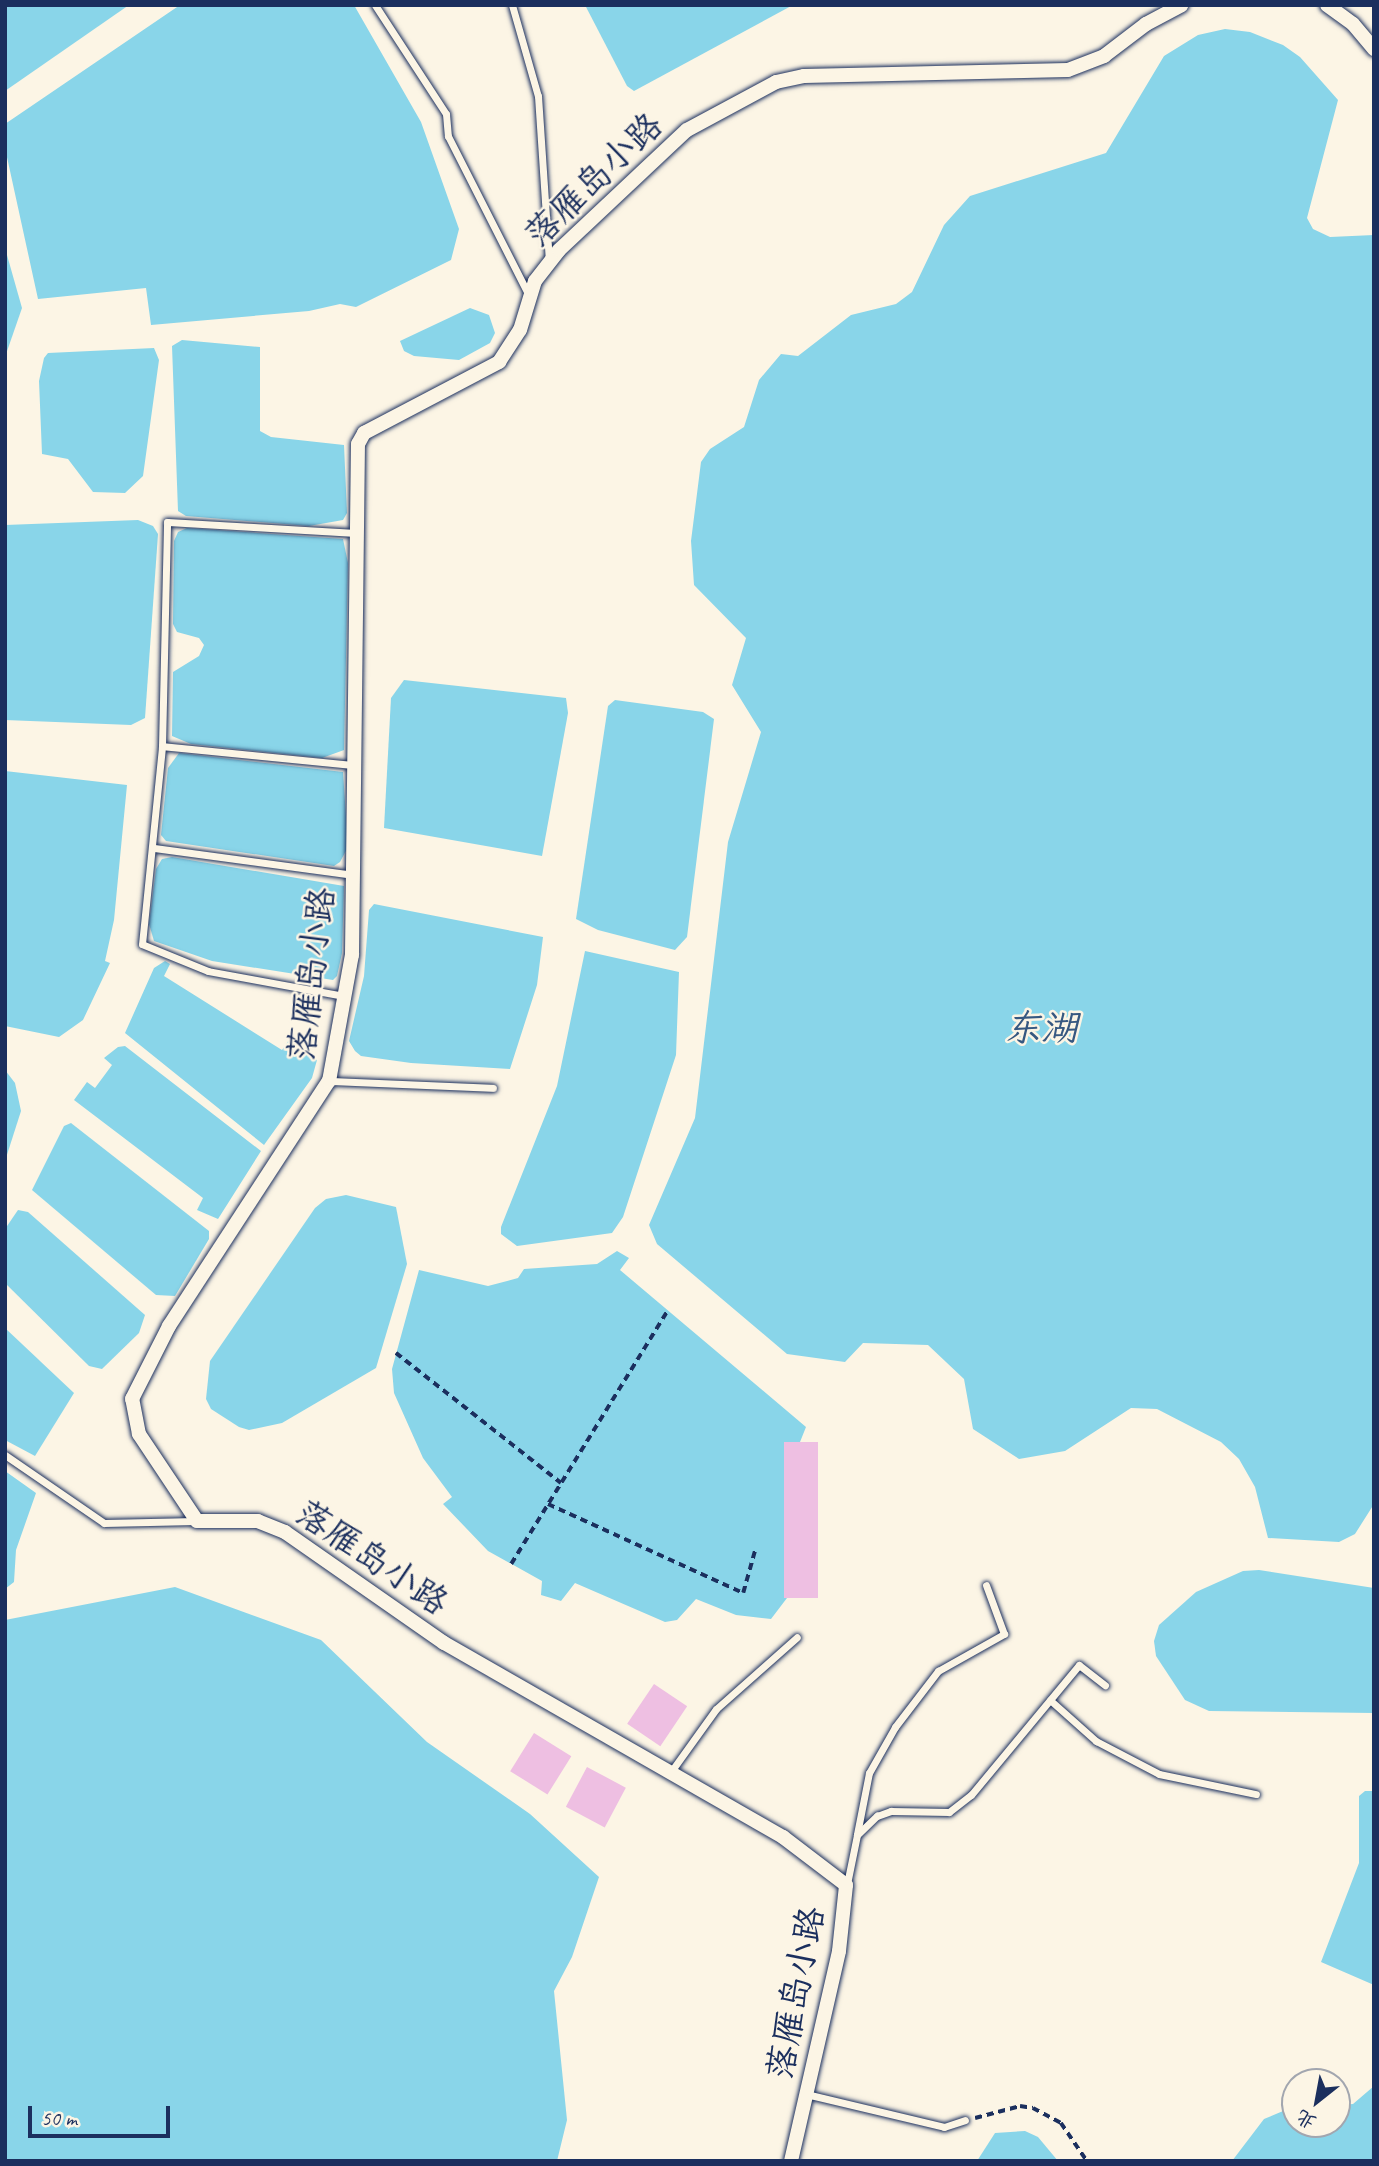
<!DOCTYPE html>
<meta charset="utf-8">
<style>
body{margin:0}
#map{position:relative;width:1379px;height:2166px;overflow:hidden;background:#fcf5e5;font-family:Caveat,"LXGW WenKai TC",sans-serif}
div>[style]{position:absolute}
[style*='--x']{left:calc(var(--x)*1px);top:calc(var(--y)*1px);width:calc(var(--w)*1px);rotate:calc(var(--a)*1deg)}
.water>*{inset:0;background:#89d5e9}
.building>*{inset:0;background:#eebfe2;transform-origin:0 0}
.path>*{height:3.5px;margin-top:-1.75px;transform-origin:0;background:repeating-linear-gradient(90deg,#1b2f5e 0 7px,transparent 0 12px)}
.roads{filter:drop-shadow(0 0 2px #1b2f5e) drop-shadow(0 0 2px #1b2f5e)}
.service>*{height:7px;margin:-3.5px;padding:0 3.5px;transform-origin:3.5px;border-radius:3.5px;background:#fcf5e5}
.minor>*{height:14px;margin:-7px;padding:0 7px;transform-origin:7px;border-radius:7px;background:#fcf5e5}
span{translate:-50% -50%;white-space:nowrap;text-align:center;line-height:1.15;-webkit-text-stroke:5px #fcf5e5;paint-order:stroke}
.street-label{font-size:35px;color:#1b2f5e}
.water-label{font-size:37px;color:#365881;font-style:italic}
.frame{position:absolute;inset:0;border:7px solid #1b2f5e;pointer-events:none}
.north{position:absolute;left:1281px;top:2068px;width:70px;height:70px;box-sizing:border-box;background:#fcf5e5;border:2px solid #a2a6af;border-radius:50%;rotate:211deg;font-size:19px;font-weight:700;line-height:28px;text-align:center;color:#1b2f5e}
.north::after{content:'';display:block;margin:auto;width:24px;height:32px;background:#1b2f5e;clip-path:polygon(50% 0,100% 100%,50% 72%,0 100%)}
.scale{position:absolute;left:28px;top:2106px;width:142px;height:32px;box-sizing:border-box;border:4px solid #1b2f5e;border-top:0;padding-left:9px;font-size:21px;line-height:24px;white-space:nowrap;color:#1b2f5e;-webkit-text-stroke:5px #fcf5e5;paint-order:stroke}
</style>
<div id="map">
<div class="water">
<i style="clip-path:polygon(5px 5px,129px 5px,5px 91px)"></i>
<i style="clip-path:polygon(180px 5px,354px 5px,421px 122px,459px 229px,451px 260px,356px 307px,340px 304px,309px 311px,151px 325px,146px 288px,38px 299px,5px 148px,5px 124px)"></i>
<i style="clip-path:polygon(585px 5px,793px 5px,634px 91px,627px 86px)"></i>
<i style="clip-path:polygon(1225px 29px,1250px 32px,1283px 45px,1300px 57px,1338px 100px,1307px 218px,1313px 229px,1330px 237px,1374px 235px,1374px 1504px,1355px 1534px,1339px 1542px,1268px 1538px,1255px 1487px,1239px 1459px,1221px 1442px,1157px 1409px,1131px 1408px,1065px 1451px,1019px 1459px,973px 1429px,964px 1379px,928px 1345px,863px 1343px,845px 1362px,787px 1354px,657px 1244px,649px 1225px,695px 1118px,728px 842px,761px 732px,732px 685px,746px 638px,694px 585px,691px 541px,701px 462px,710px 449px,744px 427px,759px 380px,781px 354px,798px 356px,851px 315px,896px 304px,912px 292px,944px 225px,970px 196px,1106px 153px,1164px 56px,1198px 35px)"></i>
<i style="clip-path:polygon(5px 248px,22px 308px,5px 357px)"></i>
<i style="clip-path:polygon(470px 308px,489px 315px,495px 333px,490px 343px,459px 360px,414px 356px,404px 351px,400px 341px)"></i>
<i style="clip-path:polygon(182px 340px,260px 347px,260px 431px,271px 437px,344px 445px,347px 513px,343px 520px,309px 526px,186px 516px,178px 511px,172px 346px)"></i>
<i style="clip-path:polygon(154px 348px,159px 360px,143px 476px,125px 493px,93px 492px,68px 459px,42px 454px,39px 381px,44px 358px,48px 353px)"></i>
<i style="clip-path:polygon(138px 520px,153px 526px,158px 534px,145px 718px,131px 725px,5px 720px,5px 525px)"></i>
<i style="clip-path:polygon(187px 528px,343px 539px,348px 563px,344px 750px,322px 758px,191px 744px,172px 736px,173px 672px,199px 656px,204px 645px,199px 638px,177px 632px,173px 624px,174px 541px,178px 532px)"></i>
<i style="clip-path:polygon(404px 680px,566px 698px,568px 713px,542px 856px,384px 828px,391px 698px)"></i>
<i style="clip-path:polygon(615px 700px,703px 712px,714px 719px,687px 937px,675px 950px,598px 930px,576px 919px,608px 706px)"></i>
<i style="clip-path:polygon(179px 753px,343px 772px,348px 847px,340px 862px,334px 866px,166px 841px,161px 835px,168px 768px)"></i>
<i style="clip-path:polygon(5px 771px,127px 785px,114px 920px,105px 961px,110px 963px,83px 1020px,59px 1037px,5px 1026px)"></i>
<i style="clip-path:polygon(172px 857px,344px 886px,342px 953px,337px 976px,333px 980px,212px 961px,154px 941px,149px 924px,156px 869px,162px 859px)"></i>
<i style="clip-path:polygon(374px 904px,543px 937px,537px 985px,510px 1069px,411px 1063px,361px 1056px,355px 1051px,349px 1041px,364px 976px,369px 910px)"></i>
<i style="clip-path:polygon(585px 951px,679px 972px,676px 1055px,623px 1217px,612px 1233px,517px 1246px,501px 1234px,501px 1227px,557px 1086px)"></i>
<i style="clip-path:polygon(165px 961px,170px 964px,164px 976px,282px 1050px,289px 1040px,317px 1060px,312px 1078px,264px 1145px,125px 1033px,154px 968px)"></i>
<i style="clip-path:polygon(125px 1046px,261px 1151px,218px 1219px,197px 1210px,203px 1198px,74px 1100px,87px 1082px,95px 1088px,112px 1065px,104px 1058px,118px 1047px)"></i>
<i style="clip-path:polygon(5px 1070px,15px 1083px,21px 1111px,5px 1161px)"></i>
<i style="clip-path:polygon(71px 1123px,209px 1231px,209px 1239px,175px 1296px,156px 1295px,32px 1190px,64px 1126px)"></i>
<i style="clip-path:polygon(346px 1195px,396px 1207px,407px 1264px,376px 1368px,282px 1423px,249px 1430px,239px 1427px,211px 1409px,206px 1399px,210px 1361px,315px 1208px,326px 1199px)"></i>
<i style="clip-path:polygon(18px 1210px,28px 1212px,145px 1315px,139px 1333px,102px 1369px,89px 1366px,5px 1283px,5px 1229px)"></i>
<i style="clip-path:polygon(617px 1251px,629px 1258px,620px 1270px,806px 1427px,800px 1442px,784px 1443px,787px 1598px,771px 1619px,736px 1615px,696px 1599px,677px 1620px,665px 1622px,575px 1583px,561px 1601px,541px 1595px,542px 1581px,488px 1551px,443px 1504px,452px 1497px,423px 1458px,394px 1393px,392px 1369px,419px 1270px,488px 1286px,518px 1278px,524px 1269px,597px 1264px)"></i>
<i style="clip-path:polygon(5px 1328px,74px 1393px,35px 1456px,5px 1440px)"></i>
<i style="clip-path:polygon(5px 1471px,36px 1493px,16px 1550px,14px 1582px,5px 1589px)"></i>
<i style="clip-path:polygon(1259px 1570px,1374px 1588px,1374px 1713px,1209px 1711px,1185px 1700px,1156px 1656px,1154px 1641px,1159px 1625px,1196px 1592px,1243px 1571px)"></i>
<i style="clip-path:polygon(175px 1587px,321px 1640px,427px 1742px,530px 1814px,599px 1877px,572px 1957px,554px 1991px,567px 2120px,557px 2161px,5px 2161px,5px 1620px)"></i>
<i style="clip-path:polygon(1365px 1791px,1374px 1791px,1374px 1985px,1321px 1962px,1359px 1863px,1359px 1796px)"></i>
<i style="clip-path:polygon(1374px 2086px,1374px 2161px,1232px 2161px,1264px 2119px,1295px 2106px,1295px 2124px,1337px 2124px,1337px 2105px,1353px 2104px)"></i>
<i style="clip-path:polygon(1025px 2131px,1038px 2137px,1058px 2161px,977px 2161px,995px 2133px)"></i>
</div>
<div class="building">
<i style="left:784px;top:1442px;width:34px;height:156px"></i>
<i style="left:654px;top:1684px;width:40px;height:48px;rotate:34deg"></i>
<i style="left:534px;top:1733px;width:44px;height:45px;rotate:32deg"></i>
<i style="left:587px;top:1767px;width:44px;height:45px;rotate:28deg"></i>
</div>
<div class="path">
<i style="--x:396;--y:1353;--w:210;--a:38.2"></i>
<i style="--x:548;--y:1504;--w:214;--a:24.5"></i>
<i style="--x:743;--y:1593;--w:45;--a:-74.4"></i>
<i style="--x:511;--y:1564;--w:297;--a:-58.3"></i>
<i style="--x:975;--y:2118;--w:47;--a:-14.9"></i>
<i style="--x:1020;--y:2106;--w:13;--a:9"></i>
<i style="--x:1033;--y:2108;--w:32;--a:28"></i>
<i style="--x:1061;--y:2123;--w:46;--a:55.6"></i>
</div>
<div class="roads">
<div class="service">
<i style="--x:375;--y:5;--w:130;--a:56.9"></i>
<i style="--x:446;--y:114;--w:22;--a:85"></i>
<i style="--x:448;--y:136;--w:179;--a:63.1"></i>
<i style="--x:512;--y:5;--w:95;--a:74.1"></i>
<i style="--x:538;--y:96;--w:164;--a:86.2"></i>
<i style="--x:162;--y:746;--w:193;--a:5.7"></i>
<i style="--x:154;--y:848;--w:202;--a:7.7"></i>
<i style="--x:344;--y:996;--w:138;--a:-169.6"></i>
<i style="--x:208;--y:971;--w:71;--a:-157.8"></i>
<i style="--x:142;--y:944;--w:199;--a:-84.2"></i>
<i style="--x:162;--y:746;--w:224;--a:-88.7"></i>
<i style="--x:167;--y:522;--w:190;--a:3.3"></i>
<i style="--x:329;--y:1081;--w:164;--a:2.4"></i>
<i style="--x:5;--y:1455;--w:120;--a:34.5"></i>
<i style="--x:104;--y:1523;--w:92;--a:-1.2"></i>
<i style="--x:1050;--y:1700;--w:62;--a:41.7"></i>
<i style="--x:1096;--y:1741;--w:71;--a:27.6"></i>
<i style="--x:1159;--y:1774;--w:99;--a:11.7"></i>
<i style="--x:670;--y:1773;--w:79;--a:-54.3"></i>
<i style="--x:716;--y:1709;--w:108;--a:-41.6"></i>
<i style="--x:857;--y:1834;--w:62;--a:-78.9"></i>
<i style="--x:869;--y:1773;--w:53;--a:-60.5"></i>
<i style="--x:895;--y:1727;--w:71;--a:-52.5"></i>
<i style="--x:938;--y:1671;--w:76;--a:-29.3"></i>
<i style="--x:1004;--y:1634;--w:52;--a:-110.2"></i>
<i style="--x:847;--y:1884;--w:50;--a:-78.5"></i>
<i style="--x:857;--y:1835;--w:28;--a:-44"></i>
<i style="--x:877;--y:1816;--w:15;--a:-20"></i>
<i style="--x:891;--y:1811;--w:58;--a:1"></i>
<i style="--x:949;--y:1812;--w:28;--a:-38"></i>
<i style="--x:971;--y:1795;--w:169;--a:-50.3"></i>
<i style="--x:1079;--y:1665;--w:33;--a:38"></i>
<i style="--x:806;--y:2094;--w:142;--a:13.4"></i>
<i style="--x:944;--y:2127;--w:22;--a:-18"></i>
</div>
<div class="minor">
<i style="--x:1327;--y:5;--w:32;--a:36"></i>
<i style="--x:1353;--y:24;--w:33;--a:50"></i>
<i style="--x:791;--y:2161;--w:215;--a:-77.1"></i>
<i style="--x:839;--y:1951;--w:66;--a:-83.9"></i>
<i style="--x:846;--y:1885;--w:79;--a:-142.7"></i>
<i style="--x:783;--y:1837;--w:391;--a:-150.2"></i>
<i style="--x:444;--y:1643;--w:194;--a:-145.1"></i>
<i style="--x:285;--y:1532;--w:29;--a:-158"></i>
<i style="--x:258;--y:1521;--w:61;--a:180"></i>
<i style="--x:197;--y:1521;--w:105;--a:-123.7"></i>
<i style="--x:139;--y:1434;--w:36;--a:-101"></i>
<i style="--x:132;--y:1399;--w:82;--a:-63.1"></i>
<i style="--x:169;--y:1326;--w:293;--a:-56.9"></i>
<i style="--x:329;--y:1081;--w:128;--a:-79.7"></i>
<i style="--x:352;--y:955;--w:511;--a:-89.33"></i>
<i style="--x:358;--y:444;--w:13;--a:-61"></i>
<i style="--x:364;--y:433;--w:153;--a:-27.7"></i>
<i style="--x:499;--y:362;--w:38;--a:-57"></i>
<i style="--x:520;--y:330;--w:51;--a:-73"></i>
<i style="--x:535;--y:281;--w:39;--a:-52"></i>
<i style="--x:559;--y:250;--w:175;--a:-43.2"></i>
<i style="--x:687;--y:130;--w:101;--a:-28.3"></i>
<i style="--x:776;--y:82;--w:29;--a:-12"></i>
<i style="--x:804;--y:76;--w:264;--a:-1.3"></i>
<i style="--x:1068;--y:70;--w:39;--a:-21"></i>
<i style="--x:1104;--y:56;--w:53;--a:-37.3"></i>
<i style="--x:1146;--y:24;--w:40;--a:-28"></i>
</div>
</div>
<div class="street-label">
<span style="left:594px;top:180px;rotate:-44deg">落雁岛小路</span>
<span style="left:312px;top:974px;rotate:-83deg">落雁岛小路</span>
<span style="left:372px;top:1558px;rotate:34deg">落雁岛小路</span>
<span style="left:796px;top:1993px;rotate:-79deg">落雁岛小路</span>
</div>
<div class="water-label">
<span style="left:1041px;top:1028px">东湖</span>
</div>
<div class="frame"></div>
<div class="north">北</div>
<div class="scale">50 m</div>
</div>
